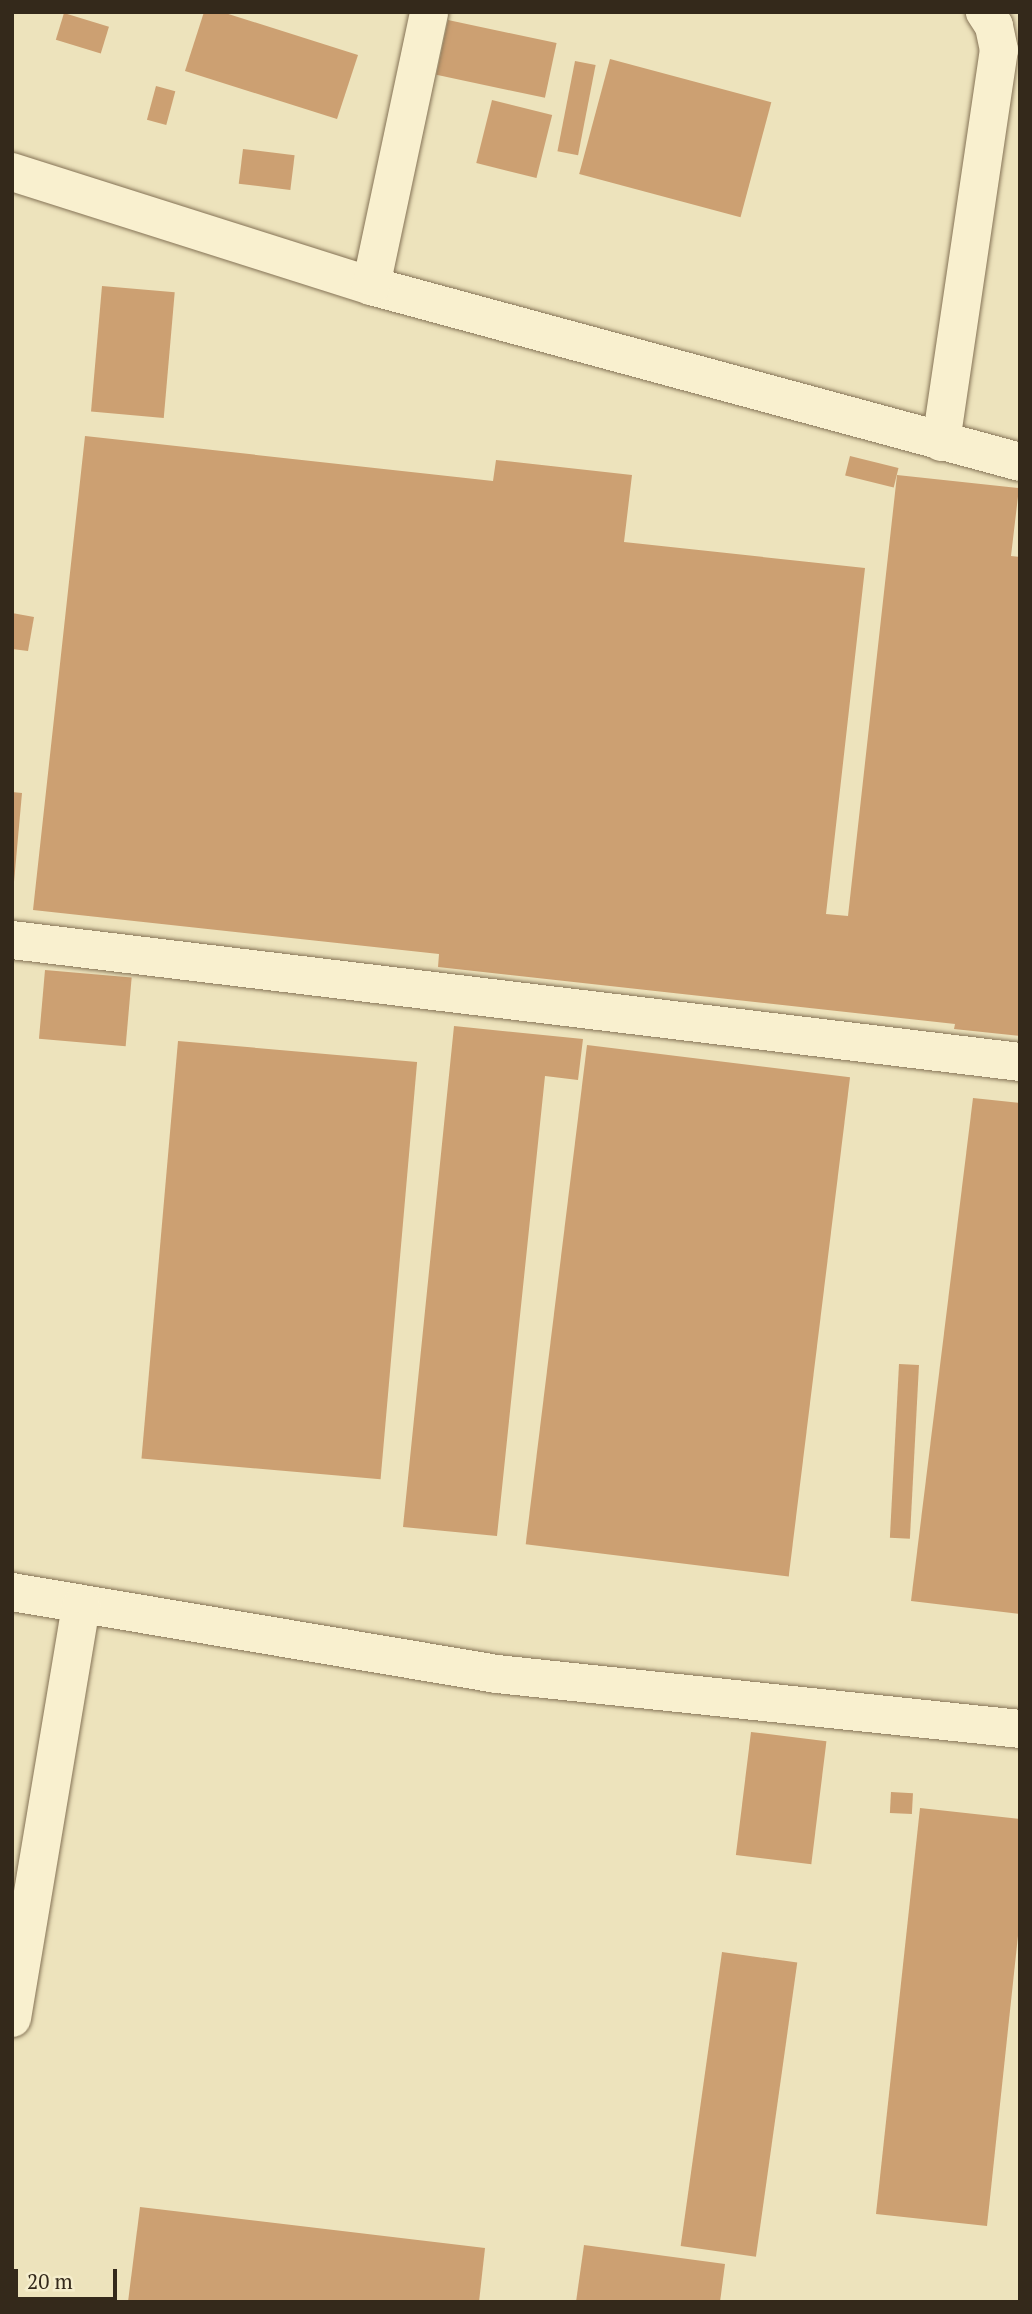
<!DOCTYPE html>
<style>
body{margin:0}
#map{position:relative;width:1032px;height:2314px;overflow:hidden;background:#ede3bc;font-family:"PT Serif",serif}
div>[style]{position:absolute}
[style*='--x']{left:calc(var(--x)*1px);top:calc(var(--y)*1px);width:calc(var(--w)*1px);rotate:calc(var(--a)*1deg)}
.building>*{inset:0;background:#cca072;transform-origin:0 0}
.roads{filter:drop-shadow(0 0 2px #857356) drop-shadow(0 0 2px #857356)}
.minor>*{height:38px;margin:-19px;padding:0 19px;transform-origin:19px;border-radius:19px;background:#f9f0cf}
span{translate:-50% -50%;white-space:nowrap;text-align:center;line-height:1.15;-webkit-text-stroke:6px #f5edcc;paint-order:stroke}
.frame{position:absolute;inset:0;border:14px solid #34291b;pointer-events:none}
.scale{position:absolute;left:14px;top:2269px;width:103px;height:32px;box-sizing:border-box;border:4px solid #34291b;border-top:0;padding-left:9px;font-size:21px;line-height:24px;white-space:nowrap;color:#34291b;-webkit-text-stroke:5px #f5edcc;paint-order:stroke}
</style>
<div id="map">
<div class="building">
<i style="clip-path:polygon(204px 12px,222px 12px,358px 55px,337px 119px,185px 71px)"></i>
<i style="left:64px;top:13px;width:47px;height:28px;rotate:17deg"></i>
<i style="left:448px;top:20px;width:111px;height:56px;rotate:12deg"></i>
<i style="left:610px;top:59px;width:167px;height:119px;rotate:15deg"></i>
<i style="left:575px;top:61px;width:21px;height:92px;rotate:11deg"></i>
<i style="left:156px;top:86px;width:20px;height:35px;rotate:15deg"></i>
<i style="left:492px;top:100px;width:62px;height:65px;rotate:14deg"></i>
<i style="left:243px;top:149px;width:52px;height:35px;rotate:7deg"></i>
<i style="left:102px;top:286px;width:73px;height:126px;rotate:5deg"></i>
<i style="clip-path:polygon(85px 436px,493px 481px,496px 460px,632px 475px,624px 542px,865px 568px,826px 914px,848px 916px,897px 475px,1019px 488px,1011px 556px,1020px 557px,1020px 1036px,954px 1029px,955px 1024px,438px 967px,439px 954px,33px 910px)"></i>
<i style="left:850px;top:456px;width:50px;height:20px;rotate:14deg"></i>
<i style="clip-path:polygon(12px 613px,34px 617px,28px 651px,12px 649px)"></i>
<i style="clip-path:polygon(12px 792px,22px 793px,14px 882px,12px 882px)"></i>
<i style="left:45px;top:970px;width:87px;height:69px;rotate:5deg"></i>
<i style="clip-path:polygon(454px 1026px,583px 1039px,578px 1080px,545px 1076px,497px 1536px,403px 1527px)"></i>
<i style="left:178px;top:1041px;width:240px;height:419px;rotate:5deg"></i>
<i style="left:587px;top:1045px;width:265px;height:503px;rotate:7deg"></i>
<i style="clip-path:polygon(973px 1098px,1020px 1103px,1020px 1614px,911px 1601px)"></i>
<i style="left:899px;top:1364px;width:20px;height:174px;rotate:3deg"></i>
<i style="left:751px;top:1732px;width:76px;height:124px;rotate:7deg"></i>
<i style="left:891px;top:1792px;width:22px;height:21px;rotate:3deg"></i>
<i style="clip-path:polygon(920px 1808px,1020px 1819px,1020px 1917px,987px 2226px,876px 2214px)"></i>
<i style="left:722px;top:1952px;width:76px;height:297px;rotate:8deg"></i>
<i style="clip-path:polygon(140px 2207px,485px 2248px,479px 2302px,128px 2302px)"></i>
<i style="clip-path:polygon(584px 2245px,725px 2264px,720px 2302px,576px 2302px)"></i>
</div>
<div class="roads">
<div class="minor">
<i style="--x:12;--y:172;--w:377;--a:17.6"></i>
<i style="--x:371;--y:286;--w:672;--a:15.17"></i>
<i style="--x:371;--y:286;--w:280;--a:-78"></i>
<i style="--x:941;--y:442;--w:396;--a:-81.6"></i>
<i style="--x:999;--y:50;--w:25;--a:-102"></i>
<i style="--x:994;--y:26;--w:17;--a:-123"></i>
<i style="--x:12;--y:940;--w:1015;--a:6.9"></i>
<i style="--x:12;--y:1592;--w:492;--a:9.6"></i>
<i style="--x:497;--y:1674;--w:526;--a:6"></i>
<i style="--x:12;--y:2018;--w:418;--a:-80.5"></i>
</div>
</div>
<div class="frame"></div>
<div class="scale">20 m</div>
</div>
